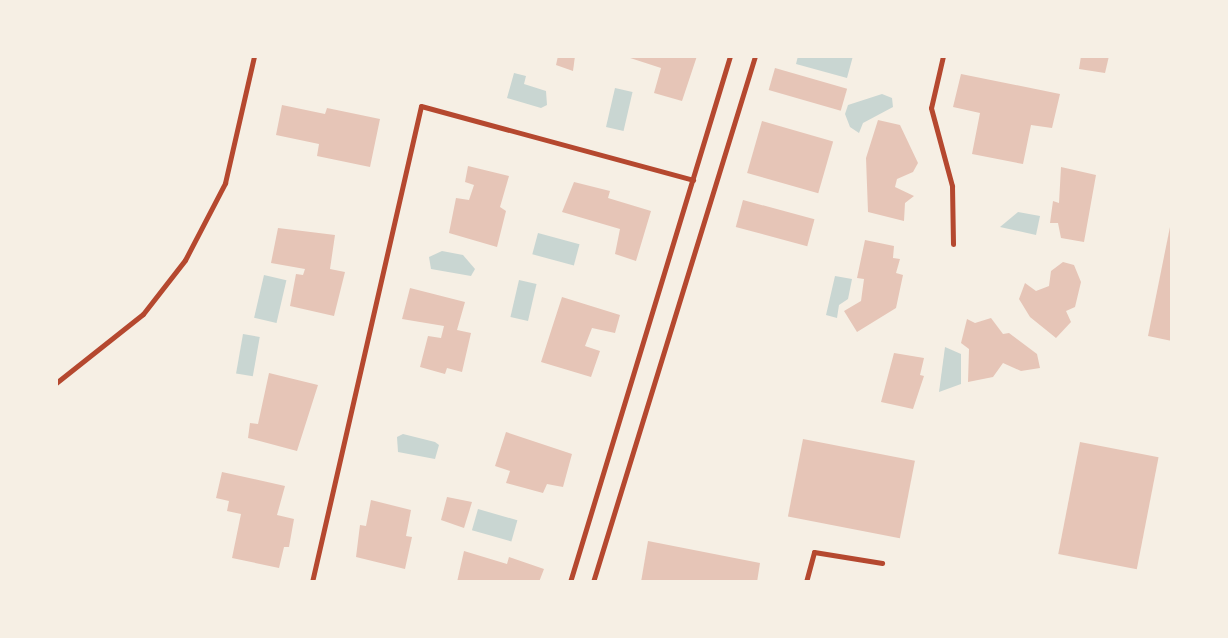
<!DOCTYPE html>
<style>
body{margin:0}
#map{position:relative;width:1228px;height:638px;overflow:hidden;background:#f6efe4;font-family:Manrope,sans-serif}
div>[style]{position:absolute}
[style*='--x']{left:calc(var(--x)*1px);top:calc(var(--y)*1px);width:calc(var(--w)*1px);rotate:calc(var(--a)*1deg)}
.water>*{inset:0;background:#c9d6d2;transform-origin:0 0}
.building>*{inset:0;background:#e6c5b7;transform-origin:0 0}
.service>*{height:5px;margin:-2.5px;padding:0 2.5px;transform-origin:2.5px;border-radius:2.5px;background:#b5482f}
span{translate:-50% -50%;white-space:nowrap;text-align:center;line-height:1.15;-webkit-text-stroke:6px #f6efe4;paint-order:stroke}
.frame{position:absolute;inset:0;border:58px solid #f6efe4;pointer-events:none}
</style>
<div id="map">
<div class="water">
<i style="clip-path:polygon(798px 56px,853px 56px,847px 78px,796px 64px)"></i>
<i style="clip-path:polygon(514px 73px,526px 76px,524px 84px,546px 91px,547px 105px,541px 108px,507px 98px)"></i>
<i style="left:615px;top:88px;width:18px;height:40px;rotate:13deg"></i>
<i style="clip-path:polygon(882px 94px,892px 98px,893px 107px,863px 123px,859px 133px,850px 127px,845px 114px,848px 105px)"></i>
<i style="clip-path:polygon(1018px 212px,1040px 216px,1036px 235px,1000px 227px)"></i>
<i style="left:538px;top:233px;width:43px;height:22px;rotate:15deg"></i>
<i style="clip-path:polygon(442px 251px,463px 255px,475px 269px,471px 276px,431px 269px,429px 257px)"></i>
<i style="left:264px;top:275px;width:23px;height:44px;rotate:13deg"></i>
<i style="clip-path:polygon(835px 276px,852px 279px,848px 299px,839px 305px,837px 318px,826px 315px)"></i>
<i style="left:519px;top:280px;width:18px;height:38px;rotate:13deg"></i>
<i style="left:243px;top:334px;width:17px;height:40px;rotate:10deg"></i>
<i style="clip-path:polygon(945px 347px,961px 354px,961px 384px,939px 392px)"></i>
<i style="clip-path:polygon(403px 434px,435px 442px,439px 445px,435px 459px,398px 452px,397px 437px)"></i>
<i style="left:478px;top:509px;width:41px;height:22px;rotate:16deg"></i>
</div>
<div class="building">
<i style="clip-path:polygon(558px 56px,575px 56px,573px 71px,556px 65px)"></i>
<i style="clip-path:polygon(624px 56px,697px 56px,682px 101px,654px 93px,661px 68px)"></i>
<i style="clip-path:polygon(1081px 56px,1109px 56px,1105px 73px,1079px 69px)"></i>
<i style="left:775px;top:68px;width:75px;height:23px;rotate:16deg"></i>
<i style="clip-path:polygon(961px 74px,1060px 94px,1052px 128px,1031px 125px,1023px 164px,972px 154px,980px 113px,953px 107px)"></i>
<i style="clip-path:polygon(282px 105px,325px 114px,327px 108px,380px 119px,370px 167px,317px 156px,319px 144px,276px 135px)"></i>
<i style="clip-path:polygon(878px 120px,900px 125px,918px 163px,913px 172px,897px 179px,895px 187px,914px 196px,905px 203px,904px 221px,868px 212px,866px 158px)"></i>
<i style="left:762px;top:121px;width:74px;height:54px;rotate:16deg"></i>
<i style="clip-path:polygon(468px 166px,509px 176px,500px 207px,506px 211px,497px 247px,449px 233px,456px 198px,469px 200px,474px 185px,465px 182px)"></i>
<i style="clip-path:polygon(1061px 167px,1096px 175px,1084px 242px,1061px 238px,1058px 223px,1050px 223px,1053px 201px,1059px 203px)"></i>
<i style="clip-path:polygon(574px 182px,610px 191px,608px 198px,651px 211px,636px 261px,615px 254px,620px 229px,562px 212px)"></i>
<i style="left:743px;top:200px;width:74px;height:28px;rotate:15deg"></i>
<i style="clip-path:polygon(1171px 222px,1172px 222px,1172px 341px,1148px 336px)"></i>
<i style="clip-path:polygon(278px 228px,335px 235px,330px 269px,345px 272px,334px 316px,290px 306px,296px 274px,303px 275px,305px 269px,271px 263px)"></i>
<i style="clip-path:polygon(865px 240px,894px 246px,893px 258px,900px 259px,896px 273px,903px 275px,896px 308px,857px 332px,844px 311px,861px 301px,864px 279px,857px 278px)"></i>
<i style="clip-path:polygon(1063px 262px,1074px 265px,1081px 282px,1075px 307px,1066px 311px,1071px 322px,1056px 338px,1030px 317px,1019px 299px,1025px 283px,1036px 291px,1049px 286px,1051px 271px)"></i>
<i style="clip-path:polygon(410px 288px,465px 302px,457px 330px,471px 333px,462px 372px,447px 368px,445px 374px,420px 367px,428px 336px,441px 338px,444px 326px,402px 319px)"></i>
<i style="clip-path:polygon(562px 297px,620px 315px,615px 333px,592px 328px,585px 346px,600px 351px,591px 377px,541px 362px)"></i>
<i style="clip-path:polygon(991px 318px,1003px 334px,1009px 333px,1037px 354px,1040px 368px,1021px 371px,1003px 363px,993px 377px,968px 382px,969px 349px,961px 343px,967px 319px,975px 323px)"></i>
<i style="clip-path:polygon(894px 353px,924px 358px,920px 375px,924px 376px,913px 409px,881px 402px)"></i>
<i style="clip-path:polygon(269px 373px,318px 385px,297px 451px,248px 438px,250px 423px,258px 424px)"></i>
<i style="clip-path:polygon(506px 432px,572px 454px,563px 487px,547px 484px,543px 493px,506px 483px,510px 471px,495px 466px)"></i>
<i style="left:803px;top:439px;width:114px;height:79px;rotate:11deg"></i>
<i style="left:1080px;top:442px;width:80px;height:114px;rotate:11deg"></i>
<i style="clip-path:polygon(222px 472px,285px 486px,277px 515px,294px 519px,289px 547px,284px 547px,279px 568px,232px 558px,241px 514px,227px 511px,229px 501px,216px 498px)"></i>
<i style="clip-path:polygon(447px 497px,472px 502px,464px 528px,441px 520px)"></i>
<i style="clip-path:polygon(371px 500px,411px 510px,406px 536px,412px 537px,405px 569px,356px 557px,360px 525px,366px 526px)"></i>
<i style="clip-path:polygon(648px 541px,760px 563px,757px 582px,641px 582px)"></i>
<i style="clip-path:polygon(464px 551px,507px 564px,509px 557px,544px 569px,539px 582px,457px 582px)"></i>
</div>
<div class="service">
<i style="--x:943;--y:56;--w:53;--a:103"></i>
<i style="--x:931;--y:108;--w:81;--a:74.9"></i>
<i style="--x:952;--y:186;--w:58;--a:89"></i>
<i style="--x:56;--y:383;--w:111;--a:-38.4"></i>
<i style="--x:143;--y:314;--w:68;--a:-52.1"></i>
<i style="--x:185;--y:260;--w:87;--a:-62.5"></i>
<i style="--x:225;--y:183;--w:130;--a:-77.1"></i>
<i style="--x:312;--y:582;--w:488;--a:-77.1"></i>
<i style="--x:421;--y:106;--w:282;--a:15.2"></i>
<i style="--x:570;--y:582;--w:550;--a:-73.08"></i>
<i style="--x:593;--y:582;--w:550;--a:-72.88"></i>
<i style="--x:806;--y:582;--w:31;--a:-75"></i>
<i style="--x:814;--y:552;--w:69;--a:9.2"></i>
</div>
<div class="frame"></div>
</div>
